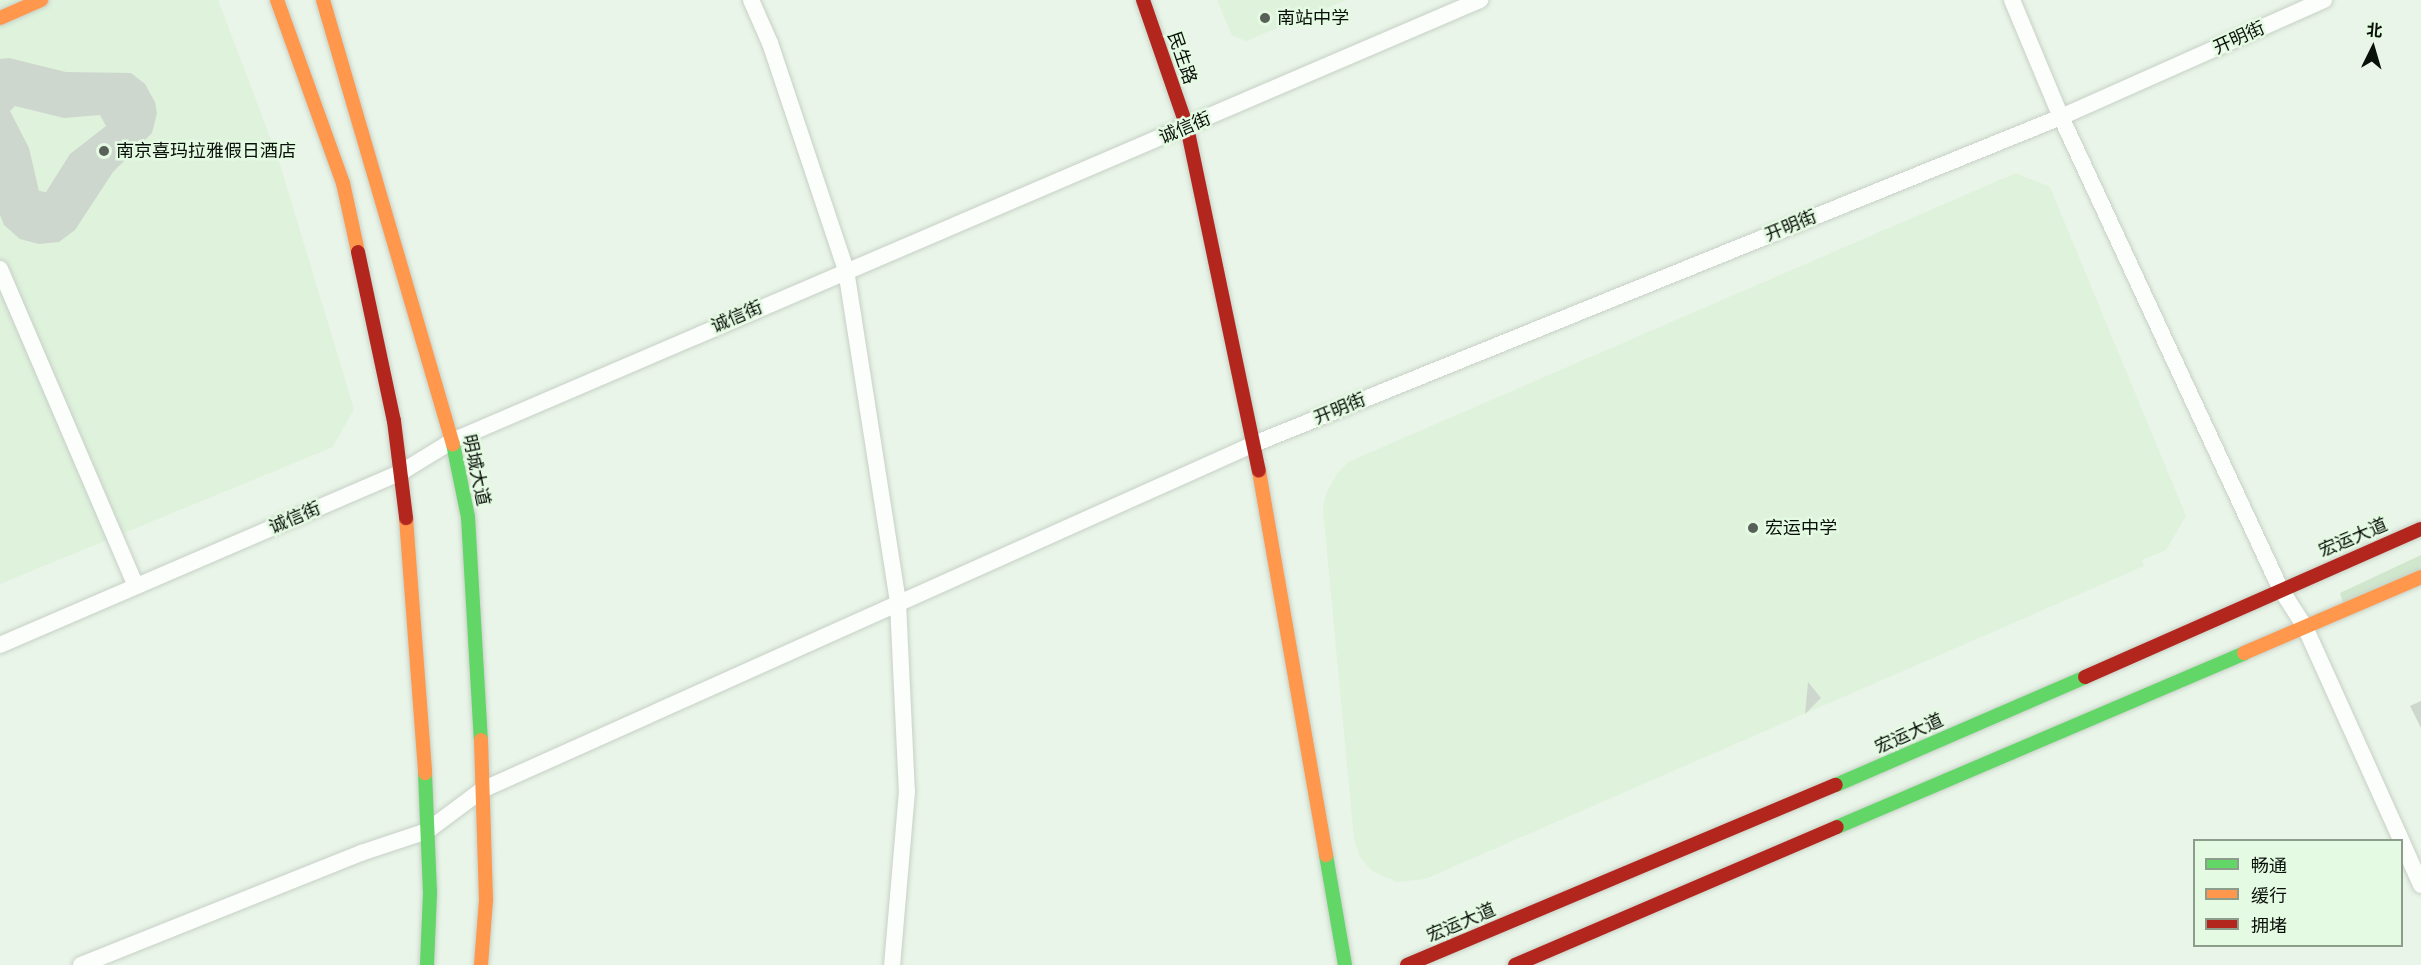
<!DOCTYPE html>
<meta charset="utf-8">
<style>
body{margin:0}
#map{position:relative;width:2421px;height:965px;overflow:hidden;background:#e9f5e8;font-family:Mulish,"Noto Sans SC",sans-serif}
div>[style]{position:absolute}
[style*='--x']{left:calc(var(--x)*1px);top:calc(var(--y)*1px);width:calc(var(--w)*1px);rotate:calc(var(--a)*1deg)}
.built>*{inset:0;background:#def2dc}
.green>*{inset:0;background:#d0e7ce}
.building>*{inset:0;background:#ced7cd}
.roads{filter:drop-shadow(0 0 2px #c7d0c6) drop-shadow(0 0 2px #c7d0c6)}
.street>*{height:16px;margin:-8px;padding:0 8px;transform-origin:8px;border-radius:8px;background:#fcfefc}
.fast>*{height:14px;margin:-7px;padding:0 7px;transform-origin:7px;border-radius:7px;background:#63d668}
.slow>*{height:14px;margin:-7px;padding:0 7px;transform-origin:7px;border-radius:7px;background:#ff974d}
.jam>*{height:14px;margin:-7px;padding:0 7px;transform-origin:7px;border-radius:7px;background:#b3261e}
.dots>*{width:16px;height:16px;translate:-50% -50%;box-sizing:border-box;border:3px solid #e5fae3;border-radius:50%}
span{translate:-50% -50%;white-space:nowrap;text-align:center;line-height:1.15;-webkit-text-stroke:5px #e5fae3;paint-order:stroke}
.poi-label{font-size:18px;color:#0a110a}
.left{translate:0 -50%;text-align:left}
.street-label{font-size:18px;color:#0a110a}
.legend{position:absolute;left:2193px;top:839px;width:210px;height:108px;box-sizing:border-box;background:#e5fae3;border:2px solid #8d9d8c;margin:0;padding:8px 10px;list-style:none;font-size:18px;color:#0a110a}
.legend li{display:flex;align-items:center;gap:12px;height:30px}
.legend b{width:30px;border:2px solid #8d9d8c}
.north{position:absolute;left:2343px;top:18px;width:60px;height:60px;-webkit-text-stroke:4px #e5fae3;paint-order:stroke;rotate:5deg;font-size:16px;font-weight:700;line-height:24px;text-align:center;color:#0a110a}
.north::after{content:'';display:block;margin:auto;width:21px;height:27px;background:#0a110a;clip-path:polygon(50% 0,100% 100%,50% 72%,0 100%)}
</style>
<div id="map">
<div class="built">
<i style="clip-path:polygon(0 0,218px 0,278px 158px,354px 409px,333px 447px,0 584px)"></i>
<i style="clip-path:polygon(1217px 0,1346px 0,1246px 41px,1232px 35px)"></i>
<i style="clip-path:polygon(2016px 173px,2050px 187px,2186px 516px,2166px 550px,2142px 560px,2144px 566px,1425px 879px,1397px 882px,1372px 871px,1360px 857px,1354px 839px,1323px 509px,1326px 494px,1337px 474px,1348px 462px)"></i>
</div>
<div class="green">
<i style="clip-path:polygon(2421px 555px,2421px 578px,2344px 605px,2340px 593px)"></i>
</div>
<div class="building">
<i style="clip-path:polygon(evenodd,9px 58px,66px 72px,131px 73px,145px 84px,155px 102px,157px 113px,152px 133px,113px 172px,75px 230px,59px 242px,39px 244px,20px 239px,4px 225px,0 215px,0 59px,9px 58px,15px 106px,64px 118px,100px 115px,106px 126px,70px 154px,46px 192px,39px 191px,29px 148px,10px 111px,15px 106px)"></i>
<i style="clip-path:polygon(1808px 682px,1821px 698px,1805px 714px)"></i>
<i style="clip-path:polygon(2421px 701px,2421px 728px,2410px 706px)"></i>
</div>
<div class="roads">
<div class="street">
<i style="--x:751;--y:0;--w:47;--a:66.2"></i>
<i style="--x:770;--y:43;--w:239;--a:71.5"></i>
<i style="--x:846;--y:270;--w:337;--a:81.1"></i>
<i style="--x:898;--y:603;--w:188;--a:87.3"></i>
<i style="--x:907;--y:791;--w:175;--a:94.9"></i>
<i style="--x:2012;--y:0;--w:127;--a:67.3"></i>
<i style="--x:2061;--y:117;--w:519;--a:65.06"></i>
<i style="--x:2280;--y:588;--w:46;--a:57.3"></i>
<i style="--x:2305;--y:627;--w:234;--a:65.7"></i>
<i style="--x:0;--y:269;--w:345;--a:66.8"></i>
<i style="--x:0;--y:645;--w:435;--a:-23.3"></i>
<i style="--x:400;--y:473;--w:61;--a:-31.6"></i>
<i style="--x:452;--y:441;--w:1119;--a:-23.22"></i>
<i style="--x:2402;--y:842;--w:47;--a:66.2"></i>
<i style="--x:81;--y:965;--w:302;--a:-21.8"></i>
<i style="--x:361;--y:853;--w:70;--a:-18.4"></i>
<i style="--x:427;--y:831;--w:69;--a:-36.7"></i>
<i style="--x:482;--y:790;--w:846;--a:-24.14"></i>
<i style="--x:1254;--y:444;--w:871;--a:-22.06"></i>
<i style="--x:2061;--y:117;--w:288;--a:-24"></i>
</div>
<div class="fast">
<i style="--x:453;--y:444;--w:75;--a:78.4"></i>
<i style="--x:468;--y:517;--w:223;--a:86.7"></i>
<i style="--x:425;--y:773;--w:120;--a:87.6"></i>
<i style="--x:430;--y:893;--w:72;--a:92.4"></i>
<i style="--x:1836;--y:785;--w:271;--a:-23.4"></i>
<i style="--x:1837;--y:827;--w:443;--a:-23.1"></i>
<i style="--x:1326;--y:855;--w:112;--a:80.2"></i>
</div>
<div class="slow">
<i style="--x:277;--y:0;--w:195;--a:70.2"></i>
<i style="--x:343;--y:183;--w:71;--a:77.7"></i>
<i style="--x:323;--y:0;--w:463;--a:73.7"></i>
<i style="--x:0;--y:18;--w:45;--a:-23.7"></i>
<i style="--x:1259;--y:471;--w:390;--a:80.1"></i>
<i style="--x:406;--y:518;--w:256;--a:85.7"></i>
<i style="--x:2244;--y:653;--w:193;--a:-23.2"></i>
<i style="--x:481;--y:740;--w:160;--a:88.2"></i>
<i style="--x:486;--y:900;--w:65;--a:94.4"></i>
</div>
<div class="jam">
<i style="--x:1143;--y:0;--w:134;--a:70.9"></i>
<i style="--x:1187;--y:127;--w:351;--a:78.2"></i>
<i style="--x:358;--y:252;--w:173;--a:78"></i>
<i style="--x:394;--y:421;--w:98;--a:82.9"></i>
<i style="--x:2085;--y:677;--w:367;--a:-23.8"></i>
<i style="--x:1407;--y:965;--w:465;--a:-22.8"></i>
<i style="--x:1515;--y:965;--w:350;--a:-23.2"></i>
</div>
</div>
<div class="dots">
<i style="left:1265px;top:18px;background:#586158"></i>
<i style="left:104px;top:151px;background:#586158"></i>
<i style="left:1753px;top:528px;background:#586158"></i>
</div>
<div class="poi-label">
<span class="left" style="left:1277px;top:18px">南站中学</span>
<span class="left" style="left:116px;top:151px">南京喜玛拉雅假日酒店</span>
<span class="left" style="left:1765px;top:528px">宏运中学</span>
</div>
<div class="street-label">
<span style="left:2239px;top:38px;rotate:-24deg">开明街</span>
<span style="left:1182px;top:58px;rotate:71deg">民生路</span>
<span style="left:1185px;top:128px;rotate:-23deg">诚信街</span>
<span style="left:1791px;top:226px;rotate:-22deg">开明街</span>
<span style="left:737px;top:317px;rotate:-23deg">诚信街</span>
<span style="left:1340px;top:409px;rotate:-22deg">开明街</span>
<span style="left:476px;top:470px;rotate:78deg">明城大道</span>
<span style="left:295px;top:518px;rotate:-23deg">诚信街</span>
<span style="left:2353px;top:538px;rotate:-23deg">宏运大道</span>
<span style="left:1909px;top:734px;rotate:-24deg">宏运大道</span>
<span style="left:1461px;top:923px;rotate:-23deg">宏运大道</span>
</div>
<ul class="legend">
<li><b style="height:8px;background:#63d668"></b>畅通</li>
<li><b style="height:8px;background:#ff974d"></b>缓行</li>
<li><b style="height:8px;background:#b3261e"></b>拥堵</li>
</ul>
<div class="north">北</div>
</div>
